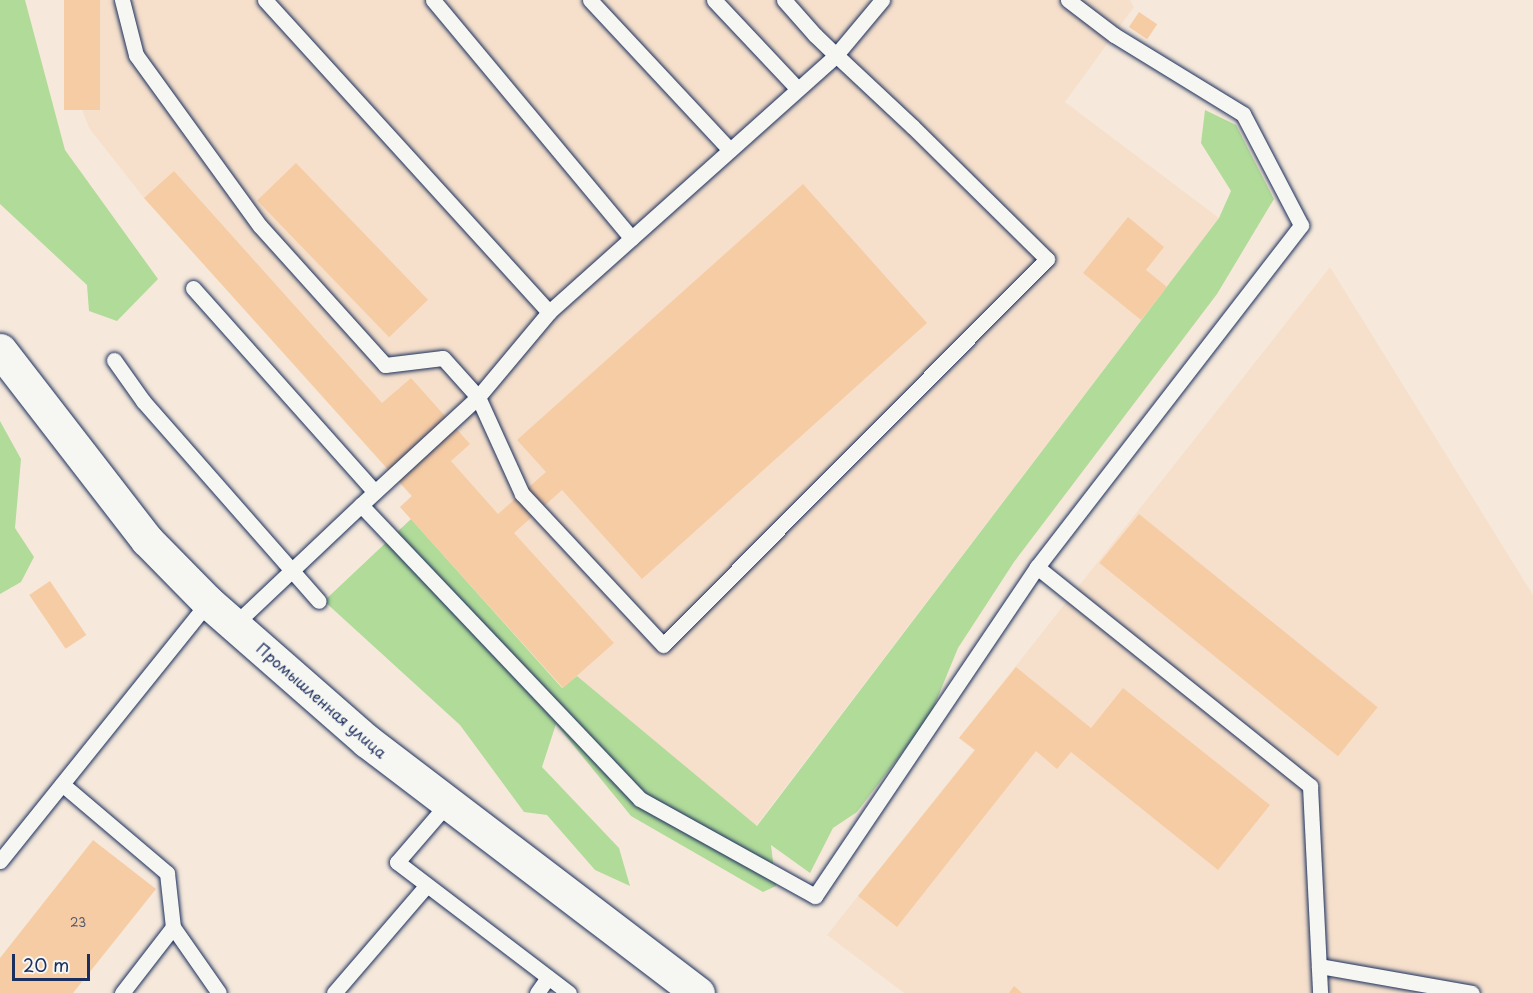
<!DOCTYPE html>
<meta charset="utf-8">
<style>
body{margin:0}
#map{position:relative;width:1533px;height:993px;overflow:hidden;background:#f6e9db;font-family:"Playpen Sans",sans-serif}
div>[style]{position:absolute}
[style*='--x']{left:calc(var(--x)*1px);top:calc(var(--y)*1px);width:calc(var(--w)*1px);rotate:calc(var(--a)*1deg)}
.built>*{inset:0;background:#f6e0cb}
.green>*{inset:0;background:#b1db99}
.building>*{inset:0;background:#f6cca5;transform-origin:0 0}
.roads{filter:drop-shadow(0 0 2px #1b2f5e) drop-shadow(0 0 2px #1b2f5e)}
.service>*{height:15px;margin:-7.5px;padding:0 7.5px;transform-origin:7.5px;border-radius:7.5px;background:#f6f6f2}
.tertiary>*{height:33px;margin:-16.5px;padding:0 16.5px;transform-origin:16.5px;border-radius:16.5px;background:#f6f6f2}
span{translate:-50% -50%;white-space:nowrap;text-align:center;line-height:1.15;-webkit-text-stroke:4.5px #f6f6f2;paint-order:stroke}
.number-label{font-size:12px;color:#525670}
.number-label span{-webkit-text-stroke-width:0}
.street-label{font-size:15px;color:#1b2f5e}
.scale{position:absolute;left:12px;top:954px;width:78px;height:27px;box-sizing:border-box;border:3px solid #1b2f5e;border-top:0;padding-left:8px;font-size:18px;line-height:21px;white-space:nowrap;color:#1b2f5e;-webkit-text-stroke:4px #f6f6f2;paint-order:stroke}
</style>
<div id="map">
<div class="built">
<i style="clip-path:polygon(64px 0,1130px 0,1134px 7px,1065px 102px,1219px 218px,756px 826px,577px 676px,563px 688px,400px 507px,411px 496px,144px 198px,89px 128px,82px 109px)"></i>
<i style="clip-path:polygon(1330px 267px,1533px 595px,1533px 993px,904px 993px,827px 935px,974px 750px,959px 738px)"></i>
</div>
<div class="green">
<i style="clip-path:polygon(0 0,25px 0,65px 150px,158px 279px,117px 321px,89px 311px,87px 285px,0 204px)"></i>
<i style="clip-path:polygon(1205px 110px,1236px 125px,1274px 199px,1217px 294px,1014px 562px,958px 648px,930px 716px,857px 812px,833px 828px,810px 873px,771px 845px,776px 886px,763px 892px,631px 816px,556px 724px,542px 767px,619px 848px,630px 886px,595px 870px,547px 815px,524px 812px,460px 725px,324px 601px,411px 519px,562px 688px,577px 676px,757px 826px,1219px 218px,1231px 191px,1201px 143px)"></i>
<i style="clip-path:polygon(0 421px,21px 459px,15px 528px,34px 557px,21px 582px,0 594px)"></i>
</div>
<div class="building">
<i style="left:64px;top:0;width:36px;height:110px"></i>
<i style="left:1139px;top:12px;width:22px;height:18px;rotate:34deg"></i>
<i style="left:296px;top:163px;width:190px;height:54px;rotate:46deg"></i>
<i style="clip-path:polygon(174px 171px,382px 403px,411px 378px,470px 444px,451px 461px,498px 514px,546px 472px,517px 440px,803px 184px,927px 323px,642px 579px,562px 490px,514px 533px,614px 643px,563px 688px,400px 507px,412px 496px,144px 198px)"></i>
<i style="clip-path:polygon(1128px 217px,1164px 247px,1146px 270px,1167px 287px,1141px 320px,1083px 273px)"></i>
<i style="left:1139px;top:514px;width:307px;height:63px;rotate:39deg"></i>
<i style="left:50px;top:581px;width:65px;height:25px;rotate:56deg"></i>
<i style="clip-path:polygon(1016px 667px,1091px 728px,1123px 688px,1270px 805px,1218px 870px,1071px 752px,1057px 769px,1036px 751px,897px 927px,858px 896px,975px 750px,959px 738px)"></i>
<i style="clip-path:polygon(93px 840px,156px 889px,73px 993px,0 993px,0 958px)"></i>
<i style="clip-path:polygon(1014px 986px,1022px 993px,1009px 993px)"></i>
</div>
<div class="roads">
<div class="service">
<i style="--x:122;--y:0;--w:57;--a:75.7"></i>
<i style="--x:136;--y:55;--w:211;--a:54.1"></i>
<i style="--x:260;--y:226;--w:187;--a:48"></i>
<i style="--x:385;--y:365;--w:58;--a:-6.9"></i>
<i style="--x:443;--y:358;--w:52;--a:48.1"></i>
<i style="--x:478;--y:397;--w:159;--a:137.3"></i>
<i style="--x:265;--y:0;--w:422;--a:47.7"></i>
<i style="--x:433;--y:0;--w:310;--a:50.2"></i>
<i style="--x:590;--y:0;--w:205;--a:47"></i>
<i style="--x:714;--y:0;--w:122;--a:46.7"></i>
<i style="--x:784;--y:0;--w:47;--a:48.5"></i>
<i style="--x:815;--y:35;--w:29;--a:44"></i>
<i style="--x:836;--y:55;--w:105;--a:43.1"></i>
<i style="--x:913;--y:127;--w:188;--a:44.6"></i>
<i style="--x:1047;--y:259;--w:544;--a:134.85"></i>
<i style="--x:663;--y:645;--w:207;--a:-133"></i>
<i style="--x:522;--y:494;--w:107;--a:-114.4"></i>
<i style="--x:478;--y:397;--w:111;--a:-50.1"></i>
<i style="--x:549;--y:312;--w:385;--a:-41.8"></i>
<i style="--x:836;--y:55;--w:72;--a:-50.1"></i>
<i style="--x:193;--y:288;--w:273;--a:48.3"></i>
<i style="--x:114;--y:360;--w:50;--a:54.7"></i>
<i style="--x:143;--y:401;--w:266;--a:48.7"></i>
<i style="--x:1037;--y:567;--w:350;--a:38.7"></i>
<i style="--x:1310;--y:786;--w:207;--a:87.2"></i>
<i style="--x:234;--y:625;--w:175;--a:-43.4"></i>
<i style="--x:361;--y:505;--w:405;--a:46.5"></i>
<i style="--x:640;--y:799;--w:200;--a:29"></i>
<i style="--x:815;--y:896;--w:397;--a:-56"></i>
<i style="--x:1037;--y:567;--w:432;--a:-52.3"></i>
<i style="--x:1301;--y:225;--w:125;--a:-117.6"></i>
<i style="--x:1243;--y:114;--w:151;--a:-148.5"></i>
<i style="--x:1114;--y:35;--w:58;--a:-142.7"></i>
<i style="--x:62;--y:784;--w:138;--a:40.3"></i>
<i style="--x:167;--y:873;--w:54;--a:83.7"></i>
<i style="--x:173;--y:927;--w:80;--a:55.1"></i>
<i style="--x:448;--y:803;--w:78;--a:130.8"></i>
<i style="--x:397;--y:862;--w:216;--a:37.3"></i>
<i style="--x:0;--y:861;--w:332;--a:-51.2"></i>
<i style="--x:1319;--y:966;--w:155;--a:10"></i>
<i style="--x:122;--y:993;--w:83;--a:-52.3"></i>
<i style="--x:334;--y:993;--w:141;--a:-49.3"></i>
<i style="--x:537;--y:993;--w:19;--a:-55"></i>
</div>
<div class="tertiary">
<i style="--x:0;--y:350;--w:240;--a:52.3"></i>
<i style="--x:147;--y:540;--w:87;--a:45.5"></i>
<i style="--x:208;--y:602;--w:211;--a:41.2"></i>
<i style="--x:367;--y:741;--w:416;--a:37.3"></i>
</div>
</div>
<div class="number-label">
<span style="left:78px;top:923px">23</span>
</div>
<div class="street-label">
<span style="left:322px;top:700px;rotate:41deg">Промышленная улица</span>
</div>
<div class="scale">20 m</div>
</div>
